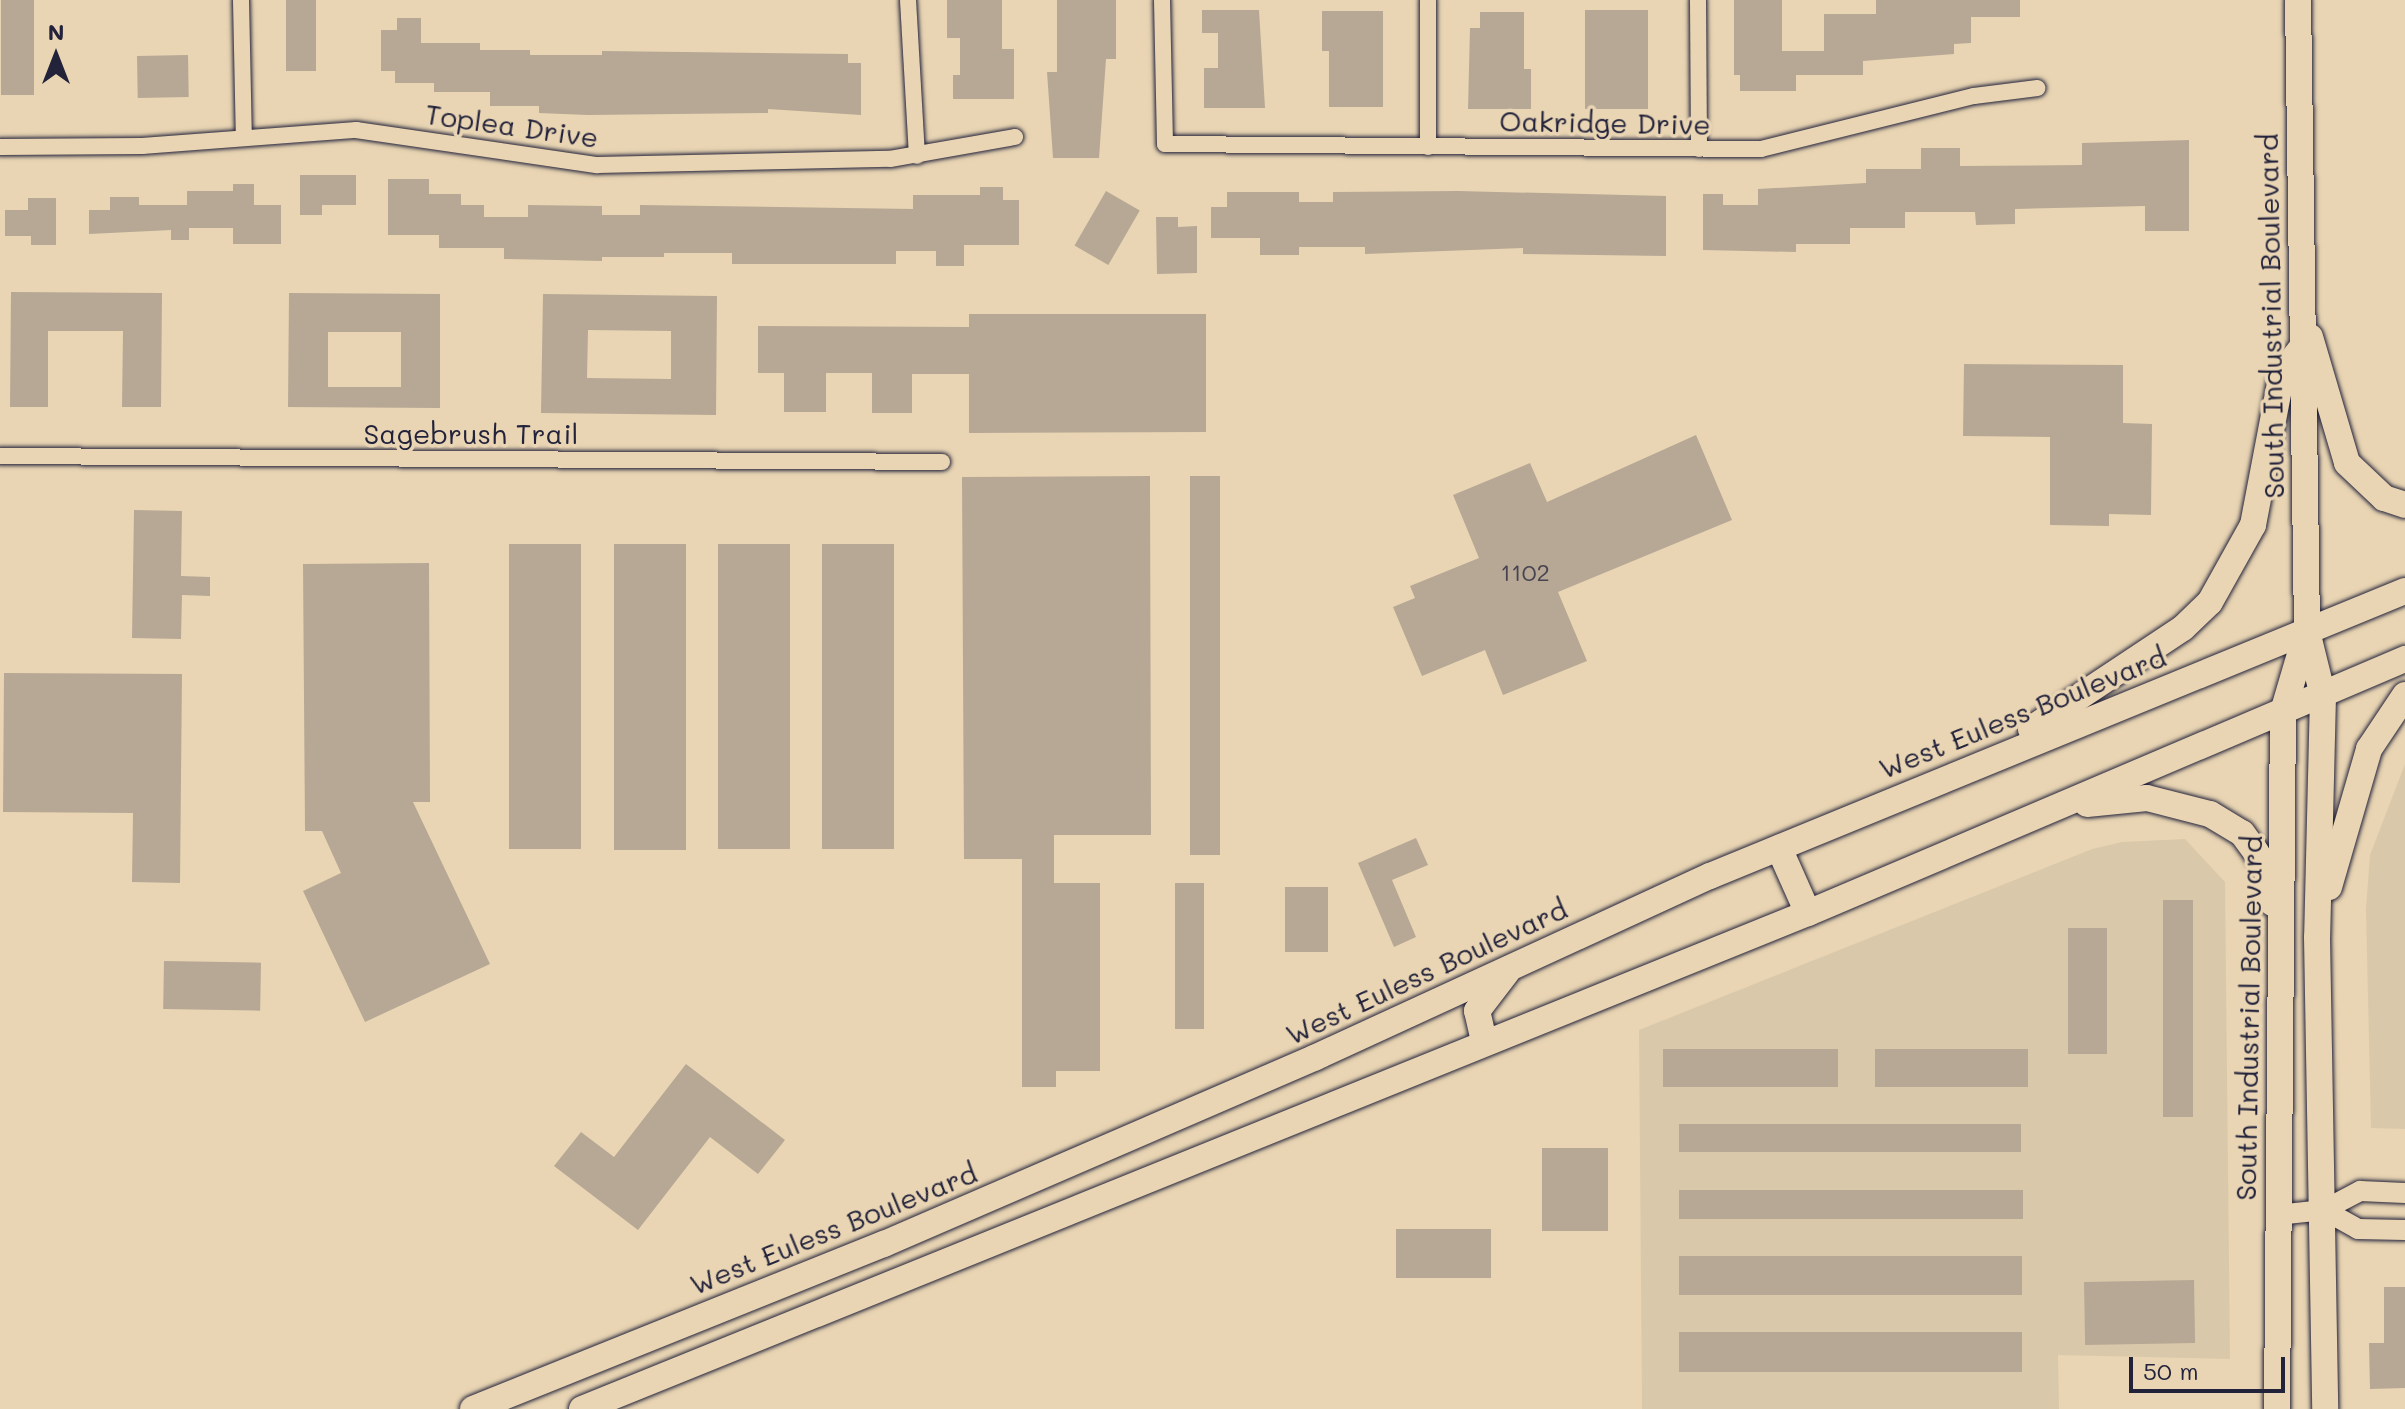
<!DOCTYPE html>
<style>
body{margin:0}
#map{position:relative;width:2405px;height:1409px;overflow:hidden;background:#e9d5b3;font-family:Mali,sans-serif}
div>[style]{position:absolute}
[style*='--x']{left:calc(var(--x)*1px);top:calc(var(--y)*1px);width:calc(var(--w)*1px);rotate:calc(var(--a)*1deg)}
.built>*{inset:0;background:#dac8aa}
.building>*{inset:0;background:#b7a895;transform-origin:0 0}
.roads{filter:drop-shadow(0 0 2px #22223b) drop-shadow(0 0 2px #22223b)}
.minor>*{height:16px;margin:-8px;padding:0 8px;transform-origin:8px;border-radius:8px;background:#e9d5b3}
.tertiary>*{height:20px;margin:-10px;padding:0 10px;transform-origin:10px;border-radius:10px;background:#e9d5b3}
.primary>*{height:26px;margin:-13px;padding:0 13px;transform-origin:13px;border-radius:13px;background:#e9d5b3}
span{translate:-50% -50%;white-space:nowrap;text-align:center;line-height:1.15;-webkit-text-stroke:7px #e9d5b3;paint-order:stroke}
.number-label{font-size:24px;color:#474452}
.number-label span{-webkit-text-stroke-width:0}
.street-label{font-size:28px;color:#22223b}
.north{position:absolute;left:16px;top:16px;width:80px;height:80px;-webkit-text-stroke:6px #e9d5b3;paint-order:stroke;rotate:0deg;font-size:22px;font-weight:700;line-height:32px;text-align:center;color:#22223b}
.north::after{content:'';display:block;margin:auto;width:28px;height:36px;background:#22223b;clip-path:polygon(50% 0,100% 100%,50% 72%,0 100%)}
.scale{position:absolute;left:2129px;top:1357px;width:156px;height:36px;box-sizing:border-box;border:4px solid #22223b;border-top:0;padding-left:10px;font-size:24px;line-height:28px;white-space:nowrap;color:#22223b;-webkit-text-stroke:6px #e9d5b3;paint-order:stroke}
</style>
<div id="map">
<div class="built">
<i style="clip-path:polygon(2405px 764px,2405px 1129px,2371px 1128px,2366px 909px,2370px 855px)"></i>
<i style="clip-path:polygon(2185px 839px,2225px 882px,2230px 1359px,2058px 1355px,2059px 1409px,1642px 1409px,1639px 1030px,2092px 849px,2122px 842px)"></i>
</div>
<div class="building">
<i style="left:1px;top:0;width:33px;height:95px"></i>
<i style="left:286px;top:0;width:30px;height:71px"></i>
<i style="clip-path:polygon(947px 0,1002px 0,1002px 49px,1014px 49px,1014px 99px,953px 99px,953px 75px,960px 75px,960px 38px,947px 38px)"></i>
<i style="clip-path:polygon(1057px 0,1116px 0,1116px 59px,1106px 59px,1099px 158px,1053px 158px,1047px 72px,1057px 72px)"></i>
<i style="clip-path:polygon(1734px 0,1782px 0,1782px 51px,1824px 51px,1824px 14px,1876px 14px,1876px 0,2020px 0,2020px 17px,1971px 17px,1971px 43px,1954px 44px,1954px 54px,1863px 61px,1863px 75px,1796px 75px,1796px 91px,1740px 91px,1740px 75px,1734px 75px)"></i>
<i style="clip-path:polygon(1202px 10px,1259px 10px,1265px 108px,1204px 108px,1204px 68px,1218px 68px,1218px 33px,1202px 33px)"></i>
<i style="left:1585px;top:10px;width:63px;height:99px"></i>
<i style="clip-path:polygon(1322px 11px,1383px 11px,1383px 107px,1329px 107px,1329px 51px,1322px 51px)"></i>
<i style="clip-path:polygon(1480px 12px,1524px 12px,1524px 69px,1531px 69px,1531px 109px,1468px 109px,1470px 28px,1480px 28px)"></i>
<i style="clip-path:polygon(397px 18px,421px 18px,421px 43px,480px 43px,480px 50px,530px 50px,530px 55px,602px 55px,602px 51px,848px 54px,848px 63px,861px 63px,861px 115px,768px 109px,768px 113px,588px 115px,539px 113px,539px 106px,490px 106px,490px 92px,434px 92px,434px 83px,395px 83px,395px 71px,381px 71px,381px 30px,397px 30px)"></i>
<i style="left:188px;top:55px;width:42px;height:51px;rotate:89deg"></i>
<i style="clip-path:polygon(2189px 140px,2189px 231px,2145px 231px,2145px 206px,2015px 209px,2015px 224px,1976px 225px,1975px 212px,1905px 212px,1905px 228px,1850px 228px,1850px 244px,1796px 244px,1796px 252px,1703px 250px,1703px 194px,1723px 194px,1723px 205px,1758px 205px,1758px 189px,1866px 183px,1866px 169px,1921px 169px,1921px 148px,1960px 148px,1960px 166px,2082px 165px,2082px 143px)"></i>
<i style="clip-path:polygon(300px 175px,356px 175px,356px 205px,322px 205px,322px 215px,300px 215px)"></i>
<i style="clip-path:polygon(388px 179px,429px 179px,429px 194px,461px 194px,461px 205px,484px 205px,484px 217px,528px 217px,528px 205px,602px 206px,602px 215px,640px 215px,640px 205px,913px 209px,913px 195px,980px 195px,980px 187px,1003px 187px,1003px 200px,1019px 200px,1019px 245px,964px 245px,964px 266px,936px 266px,936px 251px,896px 251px,896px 264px,732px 264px,732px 253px,664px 253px,664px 257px,602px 257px,602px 261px,504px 259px,504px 248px,439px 248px,439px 235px,388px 235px)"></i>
<i style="clip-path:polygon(233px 184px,254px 184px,254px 205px,281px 205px,281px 244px,233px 244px,233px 228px,189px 228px,189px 240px,171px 240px,171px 230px,89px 234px,89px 210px,110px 210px,110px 197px,139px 197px,139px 205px,187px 205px,187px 191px,233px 191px)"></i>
<i style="left:1106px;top:191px;width:39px;height:63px;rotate:30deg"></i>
<i style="clip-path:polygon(1458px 191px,1666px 196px,1666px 256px,1523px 254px,1523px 248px,1365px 254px,1365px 247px,1299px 247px,1299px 255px,1260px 255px,1260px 238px,1211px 238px,1211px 207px,1227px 207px,1227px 192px,1299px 192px,1299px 202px,1333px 202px,1333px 192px)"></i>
<i style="clip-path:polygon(28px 198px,56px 198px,56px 245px,31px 245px,31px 236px,5px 236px,5px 210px,28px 210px)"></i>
<i style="clip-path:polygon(1156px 217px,1178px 217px,1178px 227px,1197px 226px,1197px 273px,1157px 274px)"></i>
<i style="clip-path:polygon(11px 292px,162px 293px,161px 407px,122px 407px,123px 331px,48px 331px,48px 407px,10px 407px)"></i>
<i style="clip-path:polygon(evenodd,289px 293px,440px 294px,440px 408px,288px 407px,289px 293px,328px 332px,401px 332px,401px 387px,328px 387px,328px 332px)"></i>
<i style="clip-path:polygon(evenodd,543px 294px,717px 296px,716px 415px,541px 413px,543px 294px,588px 330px,671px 331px,671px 379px,587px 378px,588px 330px)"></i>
<i style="clip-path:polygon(969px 314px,1206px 314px,1206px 432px,969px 433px,969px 374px,912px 374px,912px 413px,872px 413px,872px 373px,826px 373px,826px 412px,784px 412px,784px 373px,758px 373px,758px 326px,969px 327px)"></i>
<i style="clip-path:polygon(1964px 364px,2123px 365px,2123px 423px,2152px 424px,2151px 515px,2109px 514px,2109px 526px,2050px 525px,2050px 437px,1963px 436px)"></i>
<i style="clip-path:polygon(1696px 435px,1732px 520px,1558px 592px,1587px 661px,1503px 695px,1485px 650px,1422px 676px,1393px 607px,1415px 598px,1410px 586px,1479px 558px,1453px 495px,1530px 463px,1547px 502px)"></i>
<i style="clip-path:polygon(1150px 476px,1151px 835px,1054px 835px,1054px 883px,1100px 883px,1100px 1071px,1056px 1071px,1056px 1087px,1022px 1087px,1022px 859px,964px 859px,962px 477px)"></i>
<i style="left:1220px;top:476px;width:379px;height:30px;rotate:90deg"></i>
<i style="clip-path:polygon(134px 510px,182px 511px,181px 576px,210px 577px,210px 596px,182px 595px,181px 639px,132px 638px)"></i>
<i style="left:509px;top:544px;width:72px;height:305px"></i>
<i style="left:614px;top:544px;width:72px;height:306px"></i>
<i style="left:718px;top:544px;width:72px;height:305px"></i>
<i style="left:822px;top:544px;width:72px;height:305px"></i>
<i style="clip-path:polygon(429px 563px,430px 802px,413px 802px,490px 964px,365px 1022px,303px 891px,341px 873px,322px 831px,305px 831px,303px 564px)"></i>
<i style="clip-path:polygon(4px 673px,182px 674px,180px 883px,132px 882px,133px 813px,3px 812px)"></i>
<i style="clip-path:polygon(1416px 838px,1428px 865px,1392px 880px,1416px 937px,1394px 947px,1358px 863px)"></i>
<i style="left:1175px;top:883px;width:29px;height:146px"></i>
<i style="left:1285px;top:887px;width:43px;height:65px"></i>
<i style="left:2163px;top:900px;width:30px;height:217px"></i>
<i style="left:2107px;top:928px;width:126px;height:39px;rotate:90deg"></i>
<i style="left:164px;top:961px;width:97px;height:48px;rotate:1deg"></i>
<i style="left:1663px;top:1049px;width:175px;height:38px"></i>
<i style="left:1875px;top:1049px;width:153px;height:38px"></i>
<i style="clip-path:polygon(686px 1064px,785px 1140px,758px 1174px,710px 1137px,638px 1230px,554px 1166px,581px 1132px,614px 1157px)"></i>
<i style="left:1679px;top:1124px;width:342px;height:28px"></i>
<i style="left:1542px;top:1148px;width:66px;height:83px"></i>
<i style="left:1679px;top:1190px;width:344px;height:29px"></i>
<i style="left:1396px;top:1229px;width:95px;height:49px"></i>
<i style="left:1679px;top:1256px;width:343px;height:39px"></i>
<i style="left:2194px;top:1280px;width:63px;height:110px;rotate:89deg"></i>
<i style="clip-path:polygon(2384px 1287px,2405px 1287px,2405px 1388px,2370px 1389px,2369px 1343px,2384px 1343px)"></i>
<i style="left:1679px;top:1332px;width:343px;height:40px"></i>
</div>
<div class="roads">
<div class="minor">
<i style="--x:241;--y:0;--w:138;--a:88.8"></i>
<i style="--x:908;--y:0;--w:156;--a:86.7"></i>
<i style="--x:1162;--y:0;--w:144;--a:88.8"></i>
<i style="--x:1165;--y:144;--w:596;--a:0.48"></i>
<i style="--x:1761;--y:149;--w:219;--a:-14"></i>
<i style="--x:1974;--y:96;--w:64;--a:-7.2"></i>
<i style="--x:1428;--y:0;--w:147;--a:90"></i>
<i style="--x:1698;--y:0;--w:149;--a:89.6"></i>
<i style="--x:0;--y:147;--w:142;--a:-0.4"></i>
<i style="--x:142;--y:146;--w:215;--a:-4.3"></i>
<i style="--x:356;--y:130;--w:244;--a:8.3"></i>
<i style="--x:597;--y:165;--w:293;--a:-1.2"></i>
<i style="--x:890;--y:159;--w:127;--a:-10"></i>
<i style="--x:0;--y:456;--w:942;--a:0.36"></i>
</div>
<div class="tertiary">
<i style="--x:2324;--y:1210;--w:39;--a:29"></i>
<i style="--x:2358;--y:1229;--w:47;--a:1.2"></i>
<i style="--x:2277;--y:1215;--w:47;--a:-6.1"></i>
<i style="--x:2324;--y:1210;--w:41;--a:-27.8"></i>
<i style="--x:2360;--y:1191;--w:45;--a:2.5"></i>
</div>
<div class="primary">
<i style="--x:2298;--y:0;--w:631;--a:89.18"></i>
<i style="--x:2307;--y:631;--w:67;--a:76.2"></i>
<i style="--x:2323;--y:696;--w:241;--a:91.4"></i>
<i style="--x:2317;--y:937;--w:472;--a:89"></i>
<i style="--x:2310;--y:337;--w:131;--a:73.6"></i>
<i style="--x:2347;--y:463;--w:51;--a:43.4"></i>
<i style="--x:2384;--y:498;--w:22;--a:18"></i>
<i style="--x:2031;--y:729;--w:182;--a:-33.6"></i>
<i style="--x:2183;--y:628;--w:37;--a:-44"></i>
<i style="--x:2210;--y:602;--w:88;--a:-60.8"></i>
<i style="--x:2253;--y:525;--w:155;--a:-79.2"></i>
<i style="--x:2282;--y:373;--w:33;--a:-52"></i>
<i style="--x:2087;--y:804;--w:60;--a:-5.7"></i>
<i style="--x:2147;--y:798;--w:65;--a:14.3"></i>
<i style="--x:2210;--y:814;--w:37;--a:31"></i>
<i style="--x:2242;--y:833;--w:24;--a:54"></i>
<i style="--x:2256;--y:852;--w:23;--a:61"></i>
<i style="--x:2267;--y:872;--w:32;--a:79"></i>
<i style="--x:1779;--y:848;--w:71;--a:66"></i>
<i style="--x:2329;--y:887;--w:144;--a:-73.8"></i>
<i style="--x:2369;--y:749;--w:65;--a:-56.3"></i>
<i style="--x:1484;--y:1041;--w:31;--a:-103"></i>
<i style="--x:1477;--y:1011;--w:49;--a:-52.4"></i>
<i style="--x:473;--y:1409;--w:443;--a:-21.9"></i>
<i style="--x:884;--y:1244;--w:469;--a:-23.4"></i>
<i style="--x:1314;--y:1058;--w:436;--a:-24.7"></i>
<i style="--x:1710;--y:876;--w:751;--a:-22.3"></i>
<i style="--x:582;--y:1409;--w:1323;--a:-22.03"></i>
<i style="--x:1808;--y:913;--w:649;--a:-23.05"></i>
<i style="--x:2277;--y:1409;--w:697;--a:-89.51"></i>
<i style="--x:2283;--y:712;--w:81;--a:-73.6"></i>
</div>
</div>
<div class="number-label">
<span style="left:1525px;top:572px">1102</span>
</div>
<div class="street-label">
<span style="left:1605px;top:122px;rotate:1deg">Oakridge Drive</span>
<span style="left:512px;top:125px;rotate:8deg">Toplea Drive</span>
<span style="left:2270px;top:316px;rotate:-91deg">South Industrial Boulevard</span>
<span style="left:471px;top:433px">Sagebrush Trail</span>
<span style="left:2022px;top:712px;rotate:-22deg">West Euless Boulevard</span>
<span style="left:1426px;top:971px;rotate:-25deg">West Euless Boulevard</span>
<span style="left:2248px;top:1018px;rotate:-89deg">South Industrial Boulevard</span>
<span style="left:833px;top:1228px;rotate:-22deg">West Euless Boulevard</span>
</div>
<div class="north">N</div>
<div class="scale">50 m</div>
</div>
